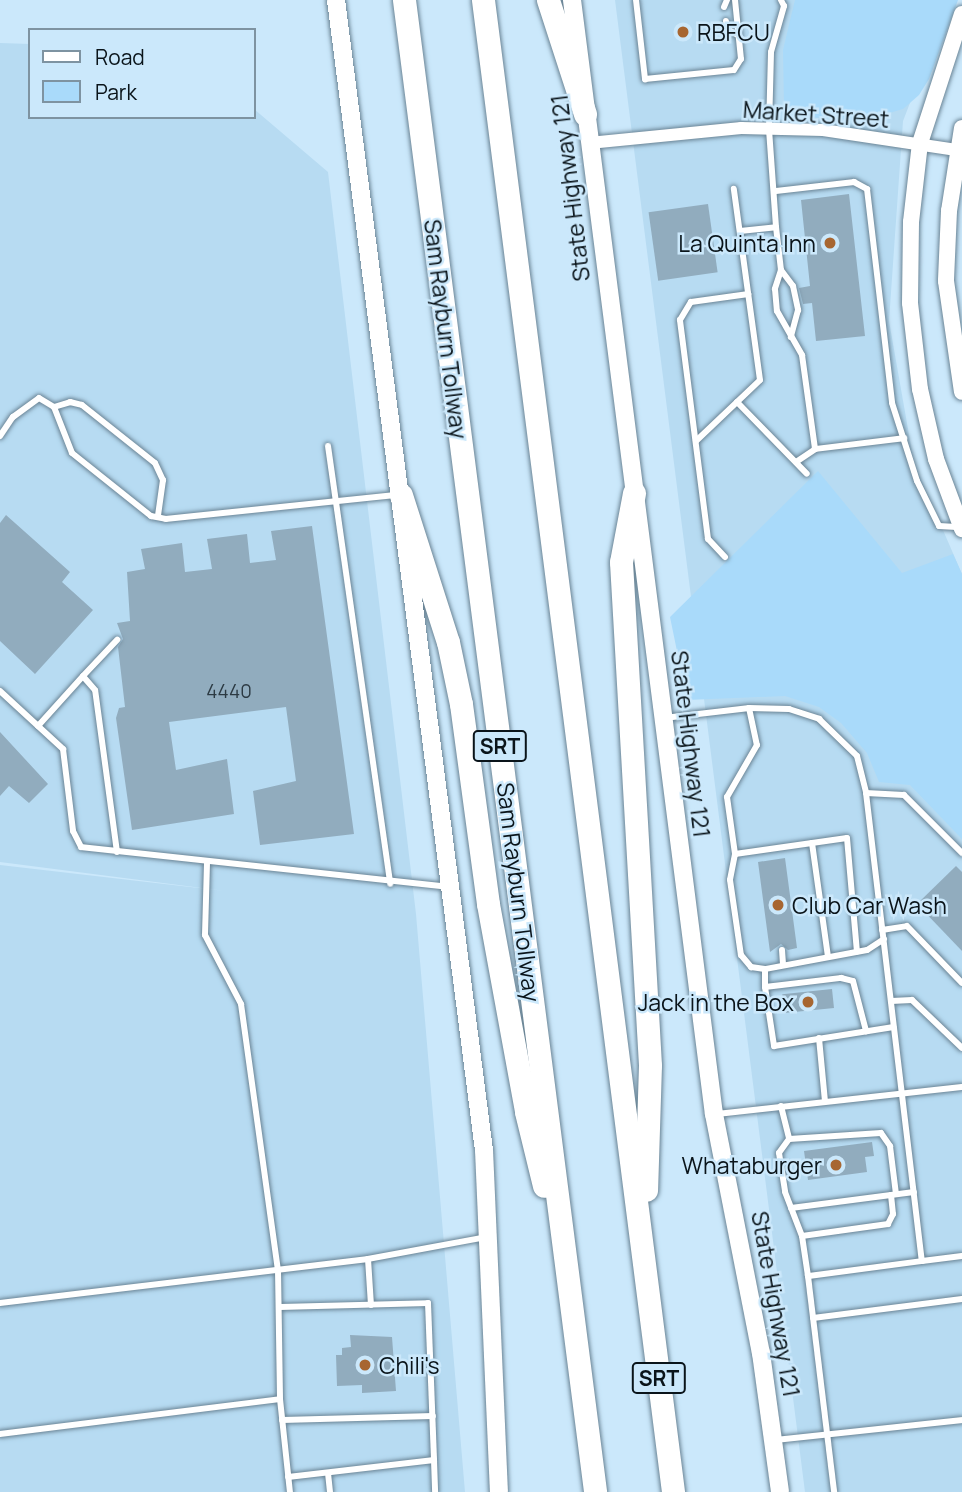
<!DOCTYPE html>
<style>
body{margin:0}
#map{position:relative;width:962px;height:1492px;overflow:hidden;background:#cbe8fb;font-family:Manrope,sans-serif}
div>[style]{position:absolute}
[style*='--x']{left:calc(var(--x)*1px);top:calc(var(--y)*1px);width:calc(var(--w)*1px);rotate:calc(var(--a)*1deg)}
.built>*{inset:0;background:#b7dbf2}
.green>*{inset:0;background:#a9dafa}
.building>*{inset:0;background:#91acbe;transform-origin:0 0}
.roads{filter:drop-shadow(0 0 2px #6a8495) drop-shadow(0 0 2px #6a8495)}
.service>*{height:6px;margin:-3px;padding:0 3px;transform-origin:3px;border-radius:3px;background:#fff}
.minor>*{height:12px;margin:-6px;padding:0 6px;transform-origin:6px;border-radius:6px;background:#fff}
.tertiary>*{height:16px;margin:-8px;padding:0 8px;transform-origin:8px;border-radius:8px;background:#fff}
.secondary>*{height:18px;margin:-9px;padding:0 9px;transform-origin:9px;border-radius:9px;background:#fff}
.motorway>*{height:23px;margin:-11.5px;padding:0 11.5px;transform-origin:11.5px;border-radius:11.5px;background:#fff}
.dots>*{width:19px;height:19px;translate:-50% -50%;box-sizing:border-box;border:4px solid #cbe8fb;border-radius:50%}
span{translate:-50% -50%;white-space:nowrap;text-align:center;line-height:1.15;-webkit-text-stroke:5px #cbe8fb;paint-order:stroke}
.number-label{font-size:19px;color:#2c3a43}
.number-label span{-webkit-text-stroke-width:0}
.shield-label span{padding:2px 5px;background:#cbe8fb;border:2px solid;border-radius:5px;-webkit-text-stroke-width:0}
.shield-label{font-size:21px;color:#0a141a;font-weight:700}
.poi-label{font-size:23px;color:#0a141a}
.left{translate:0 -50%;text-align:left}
.right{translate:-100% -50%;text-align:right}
.street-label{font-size:23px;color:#0a141a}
.legend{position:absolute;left:28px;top:28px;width:228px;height:91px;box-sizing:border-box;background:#cbe8fb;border:2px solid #7e93a1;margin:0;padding:9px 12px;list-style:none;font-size:21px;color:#0a141a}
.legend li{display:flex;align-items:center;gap:14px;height:35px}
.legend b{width:35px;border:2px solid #7e93a1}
</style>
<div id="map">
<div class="built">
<i style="clip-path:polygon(615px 0,950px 0,903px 121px,889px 321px,914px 463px,962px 574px,962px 1492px,805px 1492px)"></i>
<i style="clip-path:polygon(0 43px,30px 44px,30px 117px,254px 117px,254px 109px,328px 172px,416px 914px,465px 1492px,0 1492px,0 865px,225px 891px,0 862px)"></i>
</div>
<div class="green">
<i style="clip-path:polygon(795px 0,958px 0,929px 79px,919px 95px,903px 109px,865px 120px,804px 117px,784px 106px,783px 50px)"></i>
<i style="clip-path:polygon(818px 471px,902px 573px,953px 554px,962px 574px,962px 839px,910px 785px,879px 782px,867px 753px,841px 723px,819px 707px,785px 696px,687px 700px,670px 617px)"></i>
</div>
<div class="building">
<i style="clip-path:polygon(849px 194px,865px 336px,816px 341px,812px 303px,803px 304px,799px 288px,810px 286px,801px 200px)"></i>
<i style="left:708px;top:204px;width:69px;height:60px;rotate:82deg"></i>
<i style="clip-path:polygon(6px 515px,70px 572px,62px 582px,93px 610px,35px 674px,0 641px,0 523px)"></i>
<i style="clip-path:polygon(312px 526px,354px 834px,260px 845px,253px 791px,296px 781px,286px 707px,169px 722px,176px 770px,227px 759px,234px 814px,132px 830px,116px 718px,119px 708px,125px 707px,118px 647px,123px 639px,117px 623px,130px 621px,127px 572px,145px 569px,141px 549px,182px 543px,185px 572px,212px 569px,207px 539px,247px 534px,250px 563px,276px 560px,271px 531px)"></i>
<i style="clip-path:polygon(0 732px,48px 784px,29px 803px,9px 786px,0 796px)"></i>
<i style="clip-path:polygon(785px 858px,797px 948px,788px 950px,781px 944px,770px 952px,758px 862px)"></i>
<i style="clip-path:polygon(956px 866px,962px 872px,962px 951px,917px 904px)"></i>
<i style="left:832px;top:989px;width:19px;height:50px;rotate:84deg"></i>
<i style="clip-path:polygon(872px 1142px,874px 1156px,865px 1157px,867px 1172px,808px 1180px,804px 1151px)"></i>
<i style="clip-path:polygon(350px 1335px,392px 1337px,396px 1391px,362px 1393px,362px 1385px,337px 1386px,336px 1355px,342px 1355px,342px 1348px,351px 1347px)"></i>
</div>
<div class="roads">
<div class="service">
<i style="--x:636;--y:0;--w:80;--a:83.5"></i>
<i style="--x:645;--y:79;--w:89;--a:-5.8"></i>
<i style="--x:734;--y:70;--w:13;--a:-58"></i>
<i style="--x:741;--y:59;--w:59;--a:-95.8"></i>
<i style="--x:724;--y:7;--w:8;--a:-67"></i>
<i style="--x:726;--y:21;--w:8;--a:83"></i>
<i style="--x:727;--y:29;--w:13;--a:29"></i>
<i style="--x:776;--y:191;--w:79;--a:-6.6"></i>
<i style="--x:854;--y:182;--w:15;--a:28"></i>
<i style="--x:867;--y:189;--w:215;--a:83.3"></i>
<i style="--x:892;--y:403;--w:82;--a:72.2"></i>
<i style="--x:917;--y:481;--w:50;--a:63.9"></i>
<i style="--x:939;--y:526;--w:22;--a:3"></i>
<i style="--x:776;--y:227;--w:43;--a:83.4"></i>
<i style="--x:781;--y:270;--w:20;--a:108"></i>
<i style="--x:775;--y:289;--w:22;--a:85"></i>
<i style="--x:777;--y:311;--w:51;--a:60.4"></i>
<i style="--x:802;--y:355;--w:95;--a:82.1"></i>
<i style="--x:740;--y:231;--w:36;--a:-6"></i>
<i style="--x:776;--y:227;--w:98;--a:-94.1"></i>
<i style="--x:769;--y:129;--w:77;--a:-88.5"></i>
<i style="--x:771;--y:52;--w:48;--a:-74.2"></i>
<i style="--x:784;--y:6;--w:7;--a:-117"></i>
<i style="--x:781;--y:270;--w:20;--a:53"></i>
<i style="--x:793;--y:286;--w:25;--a:78"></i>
<i style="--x:798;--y:310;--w:28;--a:105"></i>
<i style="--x:737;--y:402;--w:100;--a:45.8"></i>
<i style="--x:54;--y:407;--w:17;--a:-17"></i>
<i style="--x:70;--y:402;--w:12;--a:14"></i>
<i style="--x:82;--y:405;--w:93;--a:38.5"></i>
<i style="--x:155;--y:463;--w:19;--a:65"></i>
<i style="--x:163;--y:480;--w:37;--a:98"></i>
<i style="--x:0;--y:436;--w:23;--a:-56"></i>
<i style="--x:13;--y:417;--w:32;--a:-36"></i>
<i style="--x:39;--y:398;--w:17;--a:31"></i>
<i style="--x:54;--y:407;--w:49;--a:68.6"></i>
<i style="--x:72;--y:453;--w:101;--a:38.6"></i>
<i style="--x:151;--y:516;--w:15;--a:11"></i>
<i style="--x:166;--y:519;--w:230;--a:-6"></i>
<i style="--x:696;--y:441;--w:88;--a:-43.6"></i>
<i style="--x:760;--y:380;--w:193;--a:-97.8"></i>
<i style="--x:328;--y:446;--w:442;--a:81.9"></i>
<i style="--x:796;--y:462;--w:23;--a:-34"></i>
<i style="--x:815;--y:449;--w:90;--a:-7"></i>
<i style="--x:725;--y:557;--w:25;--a:-133"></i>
<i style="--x:708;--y:539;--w:221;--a:-97.3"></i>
<i style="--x:680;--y:320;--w:21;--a:-59"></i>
<i style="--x:691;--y:302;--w:58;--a:-8"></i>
<i style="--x:0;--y:691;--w:86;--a:42.6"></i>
<i style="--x:63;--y:749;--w:83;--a:83"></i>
<i style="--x:73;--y:831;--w:18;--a:63"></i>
<i style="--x:81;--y:847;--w:368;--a:6.2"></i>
<i style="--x:749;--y:708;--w:38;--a:78"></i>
<i style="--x:757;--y:745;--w:60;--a:120"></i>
<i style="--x:727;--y:797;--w:58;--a:82"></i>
<i style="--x:735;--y:854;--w:26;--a:101"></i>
<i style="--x:730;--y:880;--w:76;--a:81.7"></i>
<i style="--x:741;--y:955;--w:16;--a:50"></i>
<i style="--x:751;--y:967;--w:14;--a:8"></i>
<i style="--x:664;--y:718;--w:86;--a:-6.7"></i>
<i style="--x:749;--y:708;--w:40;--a:1.4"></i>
<i style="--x:789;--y:709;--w:32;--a:18"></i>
<i style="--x:819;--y:719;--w:53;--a:44.2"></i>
<i style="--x:857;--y:756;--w:38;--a:76"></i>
<i style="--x:866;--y:793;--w:471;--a:83.2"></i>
<i style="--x:922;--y:1261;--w:115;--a:172.5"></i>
<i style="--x:808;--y:1276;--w:218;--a:83.1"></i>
<i style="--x:38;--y:726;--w:67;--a:-48"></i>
<i style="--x:866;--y:793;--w:38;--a:3"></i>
<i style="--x:904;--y:795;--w:82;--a:45"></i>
<i style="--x:812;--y:843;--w:115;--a:82"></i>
<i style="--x:117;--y:852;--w:163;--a:-97.7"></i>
<i style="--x:95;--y:690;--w:18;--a:-131"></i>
<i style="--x:83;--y:676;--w:50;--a:-46.6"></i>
<i style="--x:735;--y:854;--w:113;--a:-8.1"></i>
<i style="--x:847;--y:838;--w:114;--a:85"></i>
<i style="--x:207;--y:863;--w:72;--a:91.6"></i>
<i style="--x:205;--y:935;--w:78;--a:62.4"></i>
<i style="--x:241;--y:1004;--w:269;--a:82.1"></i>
<i style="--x:278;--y:1270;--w:129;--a:89.1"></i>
<i style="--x:280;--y:1399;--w:94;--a:83.9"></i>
<i style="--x:882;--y:930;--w:25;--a:-9"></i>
<i style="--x:907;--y:926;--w:79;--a:46"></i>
<i style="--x:884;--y:939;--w:20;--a:147"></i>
<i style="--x:867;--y:950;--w:104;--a:169.4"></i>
<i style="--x:765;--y:969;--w:18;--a:90"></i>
<i style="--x:765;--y:987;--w:60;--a:81.3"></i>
<i style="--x:774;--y:1046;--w:121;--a:-9"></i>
<i style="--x:782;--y:950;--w:15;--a:86"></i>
<i style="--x:765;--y:987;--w:77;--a:-6.8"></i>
<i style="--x:841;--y:978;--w:12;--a:14"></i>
<i style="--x:853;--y:981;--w:52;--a:75.4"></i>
<i style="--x:891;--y:1001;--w:21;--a:-3"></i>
<i style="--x:912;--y:1000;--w:69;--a:43.8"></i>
<i style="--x:819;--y:1038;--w:63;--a:84.6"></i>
<i style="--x:781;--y:1106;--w:34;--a:76"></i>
<i style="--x:789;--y:1139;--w:17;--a:126"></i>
<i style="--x:779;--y:1153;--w:39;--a:81"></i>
<i style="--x:785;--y:1192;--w:47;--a:68.9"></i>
<i style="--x:802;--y:1236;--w:40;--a:81.5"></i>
<i style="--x:717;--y:1114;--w:246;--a:-6.3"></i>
<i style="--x:789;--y:1139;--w:92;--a:-3.7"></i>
<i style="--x:881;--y:1133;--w:16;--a:55"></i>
<i style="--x:890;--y:1146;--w:48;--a:82.9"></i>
<i style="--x:791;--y:1208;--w:124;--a:-7.4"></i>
<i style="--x:802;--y:1236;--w:87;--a:-7.9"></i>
<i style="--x:888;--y:1224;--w:11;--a:-63"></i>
<i style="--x:893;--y:1214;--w:19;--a:-96"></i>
<i style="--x:368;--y:1259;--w:46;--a:86.3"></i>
<i style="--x:922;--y:1261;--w:40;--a:-7.1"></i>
<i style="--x:0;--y:1303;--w:371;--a:-6.8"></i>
<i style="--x:368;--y:1259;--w:121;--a:-10.5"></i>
<i style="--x:280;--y:1307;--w:148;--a:-1.5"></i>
<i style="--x:428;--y:1303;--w:157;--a:87.8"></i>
<i style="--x:813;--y:1318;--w:150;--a:-7.3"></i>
<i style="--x:282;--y:1420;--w:151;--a:-1.5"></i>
<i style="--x:0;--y:1434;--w:282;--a:-7.1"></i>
<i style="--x:776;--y:1440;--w:187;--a:-6.1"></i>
<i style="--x:328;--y:1473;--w:19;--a:84"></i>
<i style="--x:288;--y:1477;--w:147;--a:-6.6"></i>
<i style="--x:434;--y:1460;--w:32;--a:88"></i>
</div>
<div class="minor">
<i style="--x:589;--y:143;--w:153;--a:-5.6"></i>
<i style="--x:741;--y:128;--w:82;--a:1.4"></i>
<i style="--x:823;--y:130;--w:135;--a:8.5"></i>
</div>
<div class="tertiary">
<i style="--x:962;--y:14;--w:136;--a:108"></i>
<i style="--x:920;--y:143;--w:80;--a:96.5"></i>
<i style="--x:911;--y:222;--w:81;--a:90.7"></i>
<i style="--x:910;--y:303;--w:87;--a:83.4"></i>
<i style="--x:920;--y:389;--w:72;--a:77.1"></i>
<i style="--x:936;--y:459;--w:75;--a:69.6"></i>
<i style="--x:962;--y:128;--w:84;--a:98.9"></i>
<i style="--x:949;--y:211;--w:70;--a:92.5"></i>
<i style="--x:946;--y:281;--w:112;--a:81.8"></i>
</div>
<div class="secondary">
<i style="--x:336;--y:0;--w:1159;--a:82.67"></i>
<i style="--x:484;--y:1150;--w:342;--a:87.5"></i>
<i style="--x:572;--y:0;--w:1123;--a:82.74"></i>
<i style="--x:714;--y:1114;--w:244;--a:78.9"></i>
<i style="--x:761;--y:1353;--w:140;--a:82.2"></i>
</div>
<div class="motorway">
<i style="--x:404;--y:0;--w:1504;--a:82.7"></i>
<i style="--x:483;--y:0;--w:1504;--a:82.74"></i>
<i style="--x:548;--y:0;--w:120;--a:72"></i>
<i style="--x:634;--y:493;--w:70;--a:100.7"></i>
<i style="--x:621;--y:562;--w:504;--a:86.7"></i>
<i style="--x:650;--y:1065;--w:125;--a:91.8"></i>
<i style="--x:401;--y:495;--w:154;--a:72.3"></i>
<i style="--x:448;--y:642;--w:63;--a:78.2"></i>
<i style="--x:461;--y:704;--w:202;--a:82.3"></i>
<i style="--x:488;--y:904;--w:211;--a:79.6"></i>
<i style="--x:526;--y:1112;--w:76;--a:76.3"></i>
</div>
</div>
<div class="dots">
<i style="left:683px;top:32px;background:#a76631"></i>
<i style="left:830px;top:243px;background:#a76631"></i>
<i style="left:778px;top:905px;background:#a76631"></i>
<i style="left:808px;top:1002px;background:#a76631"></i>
<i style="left:836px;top:1165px;background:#a76631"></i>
<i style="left:365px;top:1365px;background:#a76631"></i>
</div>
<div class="number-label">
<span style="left:229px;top:692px">4440</span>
</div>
<div class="shield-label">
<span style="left:500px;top:746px">SRT</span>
<span style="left:659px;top:1378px">SRT</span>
</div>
<div class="poi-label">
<span class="left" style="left:697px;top:32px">RBFCU</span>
<span class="right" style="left:816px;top:243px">La Quinta Inn</span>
<span class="left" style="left:792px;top:905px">Club Car Wash</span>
<span class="right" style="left:794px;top:1002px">Jack in the Box</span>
<span class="right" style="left:822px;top:1165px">Whataburger</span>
<span class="left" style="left:379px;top:1365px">Chili's</span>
</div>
<div class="street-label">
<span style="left:816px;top:114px;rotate:4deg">Market Street</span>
<span style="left:570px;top:188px;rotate:-97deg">State Highway 121</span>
<span style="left:446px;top:329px;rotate:83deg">Sam Rayburn Tollway</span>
<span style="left:691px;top:744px;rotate:83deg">State Highway 121</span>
<span style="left:519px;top:892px;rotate:83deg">Sam Rayburn Tollway</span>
<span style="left:776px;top:1304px;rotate:80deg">State Highway 121</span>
</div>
<ul class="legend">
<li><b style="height:9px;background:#fff"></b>Road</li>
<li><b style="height:19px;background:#a9dafa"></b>Park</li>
</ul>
</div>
